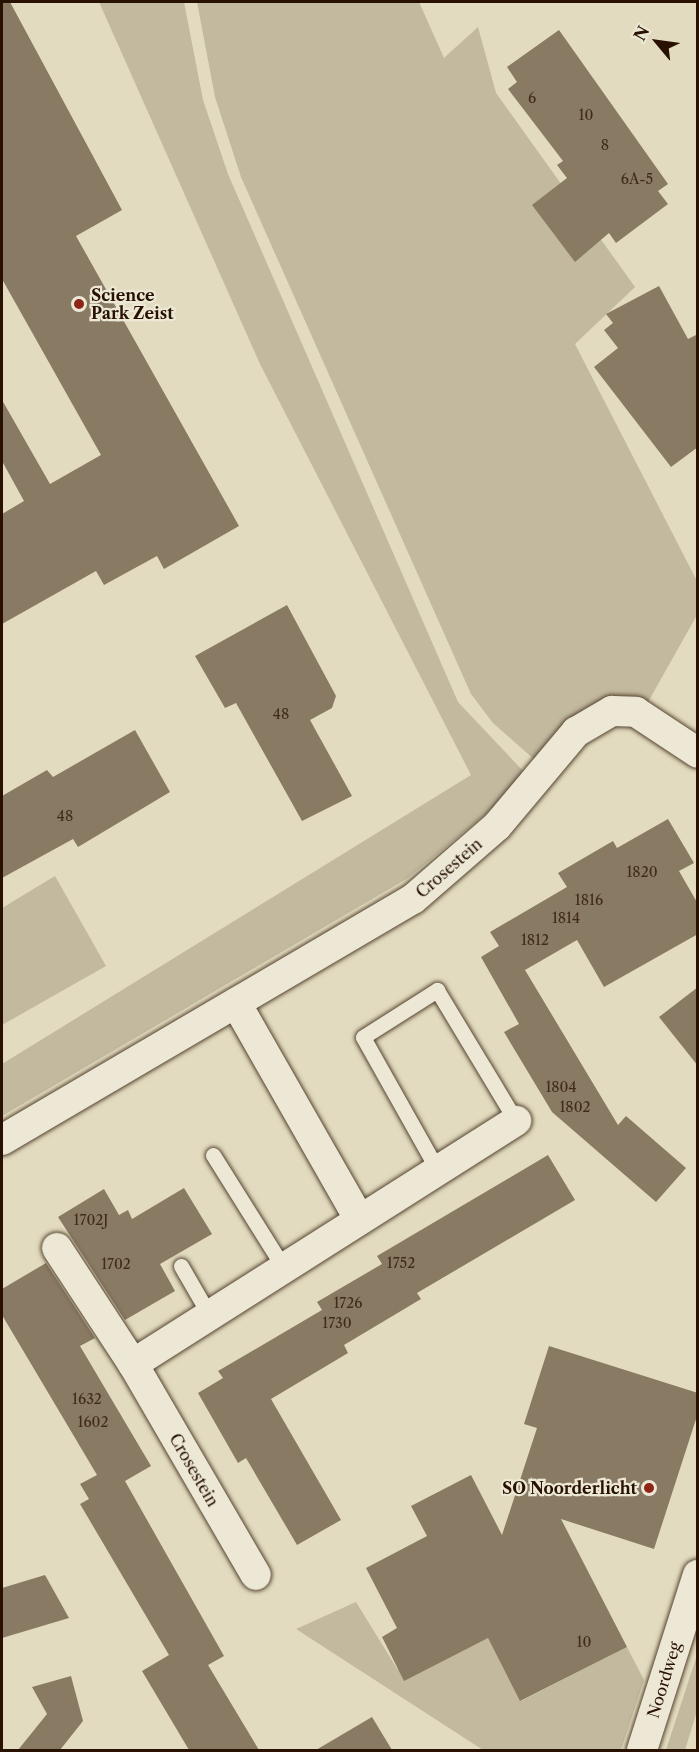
<!DOCTYPE html>
<style>
body{margin:0}
#map{position:relative;width:699px;height:1752px;overflow:hidden;background:#e2dbbf;font-family:"Libre Caslon Text",serif}
div>[style]{position:absolute}
[style*='--x']{left:calc(var(--x)*1px);top:calc(var(--y)*1px);width:calc(var(--w)*1px);rotate:calc(var(--a)*1deg)}
.green>*{inset:0;background:#c2b99f}
.building>*{inset:0;background:#897a64}
.roads{filter:drop-shadow(0 0 2px #564430) drop-shadow(0 0 2px #564430)}
.service>*{height:15px;margin:-7.5px;padding:0 7.5px;transform-origin:7.5px;border-radius:7.5px;background:#ece8d5}
.minor>*{height:30px;margin:-15px;padding:0 15px;transform-origin:15px;border-radius:15px;background:#ece8d5}
.dots>*{width:16px;height:16px;translate:-50% -50%;box-sizing:border-box;border:3px solid #ece8d5;border-radius:50%}
span{translate:-50% -50%;white-space:nowrap;text-align:center;line-height:1.15;-webkit-text-stroke:4.5px #ece8d5;paint-order:stroke}
.number-label{font-size:14px;color:#402b1a}
.number-label span{-webkit-text-stroke-width:0}
.poi-label{font-size:16px;color:#281101;font-weight:700}
.left{translate:0 -50%;text-align:left}
.right{translate:-100% -50%;text-align:right}
.street-label{font-size:16px;color:#281101}
.frame{position:absolute;inset:0;border:3px solid #281101;pointer-events:none}
.north{position:absolute;left:627px;top:12px;width:60px;height:60px;-webkit-text-stroke:4px #ece8d5;paint-order:stroke;rotate:299deg;font-size:16px;font-weight:700;line-height:24px;text-align:center;color:#281101}
.north::after{content:'';display:block;margin:auto;width:21px;height:27px;background:#281101;clip-path:polygon(50% 0,100% 100%,50% 72%,0 100%)}
</style>
<div id="map">
<div class="green">
<i style="clip-path:polygon(99px 2px,184px 2px,203px 100px,228px 174px,458px 702px,525px 773px,494px 807px,408px 878px,2px 1116px,2px 1064px,471px 775px,260px 364px)"></i>
<i style="clip-path:polygon(197px 2px,419px 2px,444px 58px,478px 27px,496px 93px,635px 287px,575px 344px,697px 581px,697px 615px,648px 702px,610px 698px,585px 708px,535px 760px,493px 723px,471px 694px,241px 177px,215px 97px)"></i>
<i style="clip-path:polygon(55px 876px,106px 966px,2px 1025px,2px 908px)"></i>
<i style="clip-path:polygon(356px 1602px,398px 1670px,484px 1630px,521px 1701px,627px 1647px,644px 1680px,621px 1750px,483px 1750px,296px 1629px)"></i>
<i style="clip-path:polygon(697px 1655px,697px 1711px,685px 1750px,666px 1750px)"></i>
</div>
<div class="building">
<i style="clip-path:polygon(2px 2px,10px 2px,122px 210px,76px 236px,239px 526px,164px 569px,157px 556px,104px 585px,96px 571px,2px 624px,2px 514px,24px 501px,2px 461px,2px 400px,50px 484px,101px 455px,2px 279px)"></i>
<i style="clip-path:polygon(559px 30px,668px 184px,658px 191px,668px 204px,616px 243px,609px 233px,575px 262px,532px 205px,567px 178px,557px 165px,563px 161px,508px 89px,517px 82px,507px 67px)"></i>
<i style="clip-path:polygon(659px 286px,688px 339px,698px 334px,698px 447px,671px 467px,594px 367px,618px 348px,604px 330px,613px 323px,606px 314px)"></i>
<i style="clip-path:polygon(287px 605px,336px 696px,332px 708px,310px 720px,352px 796px,302px 821px,236px 703px,225px 708px,195px 656px)"></i>
<i style="clip-path:polygon(135px 730px,170px 792px,78px 847px,73px 839px,2px 878px,2px 796px,47px 770px,53px 777px)"></i>
<i style="clip-path:polygon(668px 819px,694px 863px,679px 871px,698px 904px,698px 934px,604px 987px,577px 940px,525px 970px,618px 1125px,626px 1116px,686px 1168px,656px 1202px,552px 1112px,504px 1032px,519px 1024px,481px 957px,499px 946px,490px 932px,567px 887px,558px 873px,613px 841px,617px 848px)"></i>
<i style="clip-path:polygon(698px 987px,698px 1066px,659px 1017px)"></i>
<i style="clip-path:polygon(548px 1155px,575px 1200px,417px 1293px,421px 1299px,344px 1345px,348px 1353px,271px 1399px,341px 1520px,297px 1545px,246px 1458px,238px 1463px,198px 1393px,223px 1378px,218px 1371px,322px 1310px,317px 1302px,382px 1264px,377px 1256px)"></i>
<i style="clip-path:polygon(184px 1188px,212px 1234px,160px 1264px,175px 1291px,125px 1320px,58px 1217px,104px 1189px,119px 1215px,128px 1210px,132px 1219px)"></i>
<i style="clip-path:polygon(46px 1263px,95px 1338px,80px 1346px,151px 1466px,125px 1481px,224px 1656px,208px 1665px,259px 1750px,189px 1750px,142px 1671px,169px 1655px,80px 1504px,89px 1499px,80px 1484px,97px 1475px,2px 1315px,2px 1289px)"></i>
<i style="clip-path:polygon(549px 1346px,698px 1393px,698px 1413px,654px 1549px,561px 1519px,627px 1647px,520px 1701px,488px 1638px,404px 1681px,382px 1637px,397px 1628px,366px 1568px,427px 1536px,411px 1506px,471px 1475px,502px 1535px,537px 1428px,524px 1424px)"></i>
<i style="clip-path:polygon(45px 1575px,69px 1618px,2px 1638px,2px 1588px)"></i>
<i style="clip-path:polygon(71px 1676px,83px 1721px,60px 1750px,18px 1750px,47px 1714px,32px 1687px)"></i>
<i style="clip-path:polygon(372px 1717px,392px 1750px,316px 1750px)"></i>
</div>
<div class="roads">
<div class="service">
<i style="--x:213;--y:1155;--w:133;--a:57.9"></i>
<i style="--x:437;--y:1169;--w:151;--a:-119.3"></i>
<i style="--x:363;--y:1037;--w:88;--a:-32.4"></i>
<i style="--x:437;--y:990;--w:153;--a:58.9"></i>
<i style="--x:181;--y:1266;--w:58;--a:59.9"></i>
</div>
<div class="minor">
<i style="--x:236;--y:1003;--w:249;--a:60.3"></i>
<i style="--x:2;--y:1140;--w:476;--a:-30.4"></i>
<i style="--x:413;--y:899;--w:111;--a:-41"></i>
<i style="--x:497;--y:826;--w:123;--a:-50"></i>
<i style="--x:576;--y:732;--w:42;--a:-30.3"></i>
<i style="--x:612;--y:711;--w:24;--a:2"></i>
<i style="--x:636;--y:712;--w:74;--a:33.5"></i>
<i style="--x:57;--y:1248;--w:139;--a:56.8"></i>
<i style="--x:133;--y:1364;--w:244;--a:59.8"></i>
<i style="--x:133;--y:1364;--w:454;--a:-32.4"></i>
<i style="--x:642;--y:1750;--w:184;--a:-72.3"></i>
</div>
</div>
<div class="dots">
<i style="left:79px;top:304px;background:#8f2418"></i>
<i style="left:649px;top:1488px;background:#8f2418"></i>
</div>
<div class="number-label">
<span style="left:532px;top:98px">6</span>
<span style="left:586px;top:115px">10</span>
<span style="left:605px;top:145px">8</span>
<span style="left:637px;top:179px">6A-5</span>
<span style="left:281px;top:714px">48</span>
<span style="left:65px;top:816px">48</span>
<span style="left:642px;top:872px">1820</span>
<span style="left:589px;top:900px">1816</span>
<span style="left:566px;top:918px">1814</span>
<span style="left:535px;top:940px">1812</span>
<span style="left:561px;top:1087px">1804</span>
<span style="left:575px;top:1107px">1802</span>
<span style="left:91px;top:1220px">1702J</span>
<span style="left:401px;top:1263px">1752</span>
<span style="left:116px;top:1264px">1702</span>
<span style="left:348px;top:1303px">1726</span>
<span style="left:337px;top:1323px">1730</span>
<span style="left:87px;top:1399px">1632</span>
<span style="left:93px;top:1422px">1602</span>
<span style="left:584px;top:1642px">10</span>
</div>
<div class="poi-label">
<span class="left" style="left:91px;top:304px">Science<br>Park Zeist</span>
<span class="right" style="left:637px;top:1488px">SO Noorderlicht</span>
</div>
<div class="street-label">
<span style="left:449px;top:868px;rotate:-41deg">Crosestein</span>
<span style="left:194px;top:1470px;rotate:60deg">Crosestein</span>
<span style="left:664px;top:1680px;rotate:-73deg">Noordweg</span>
</div>
<div class="frame"></div>
<div class="north">N</div>
</div>
